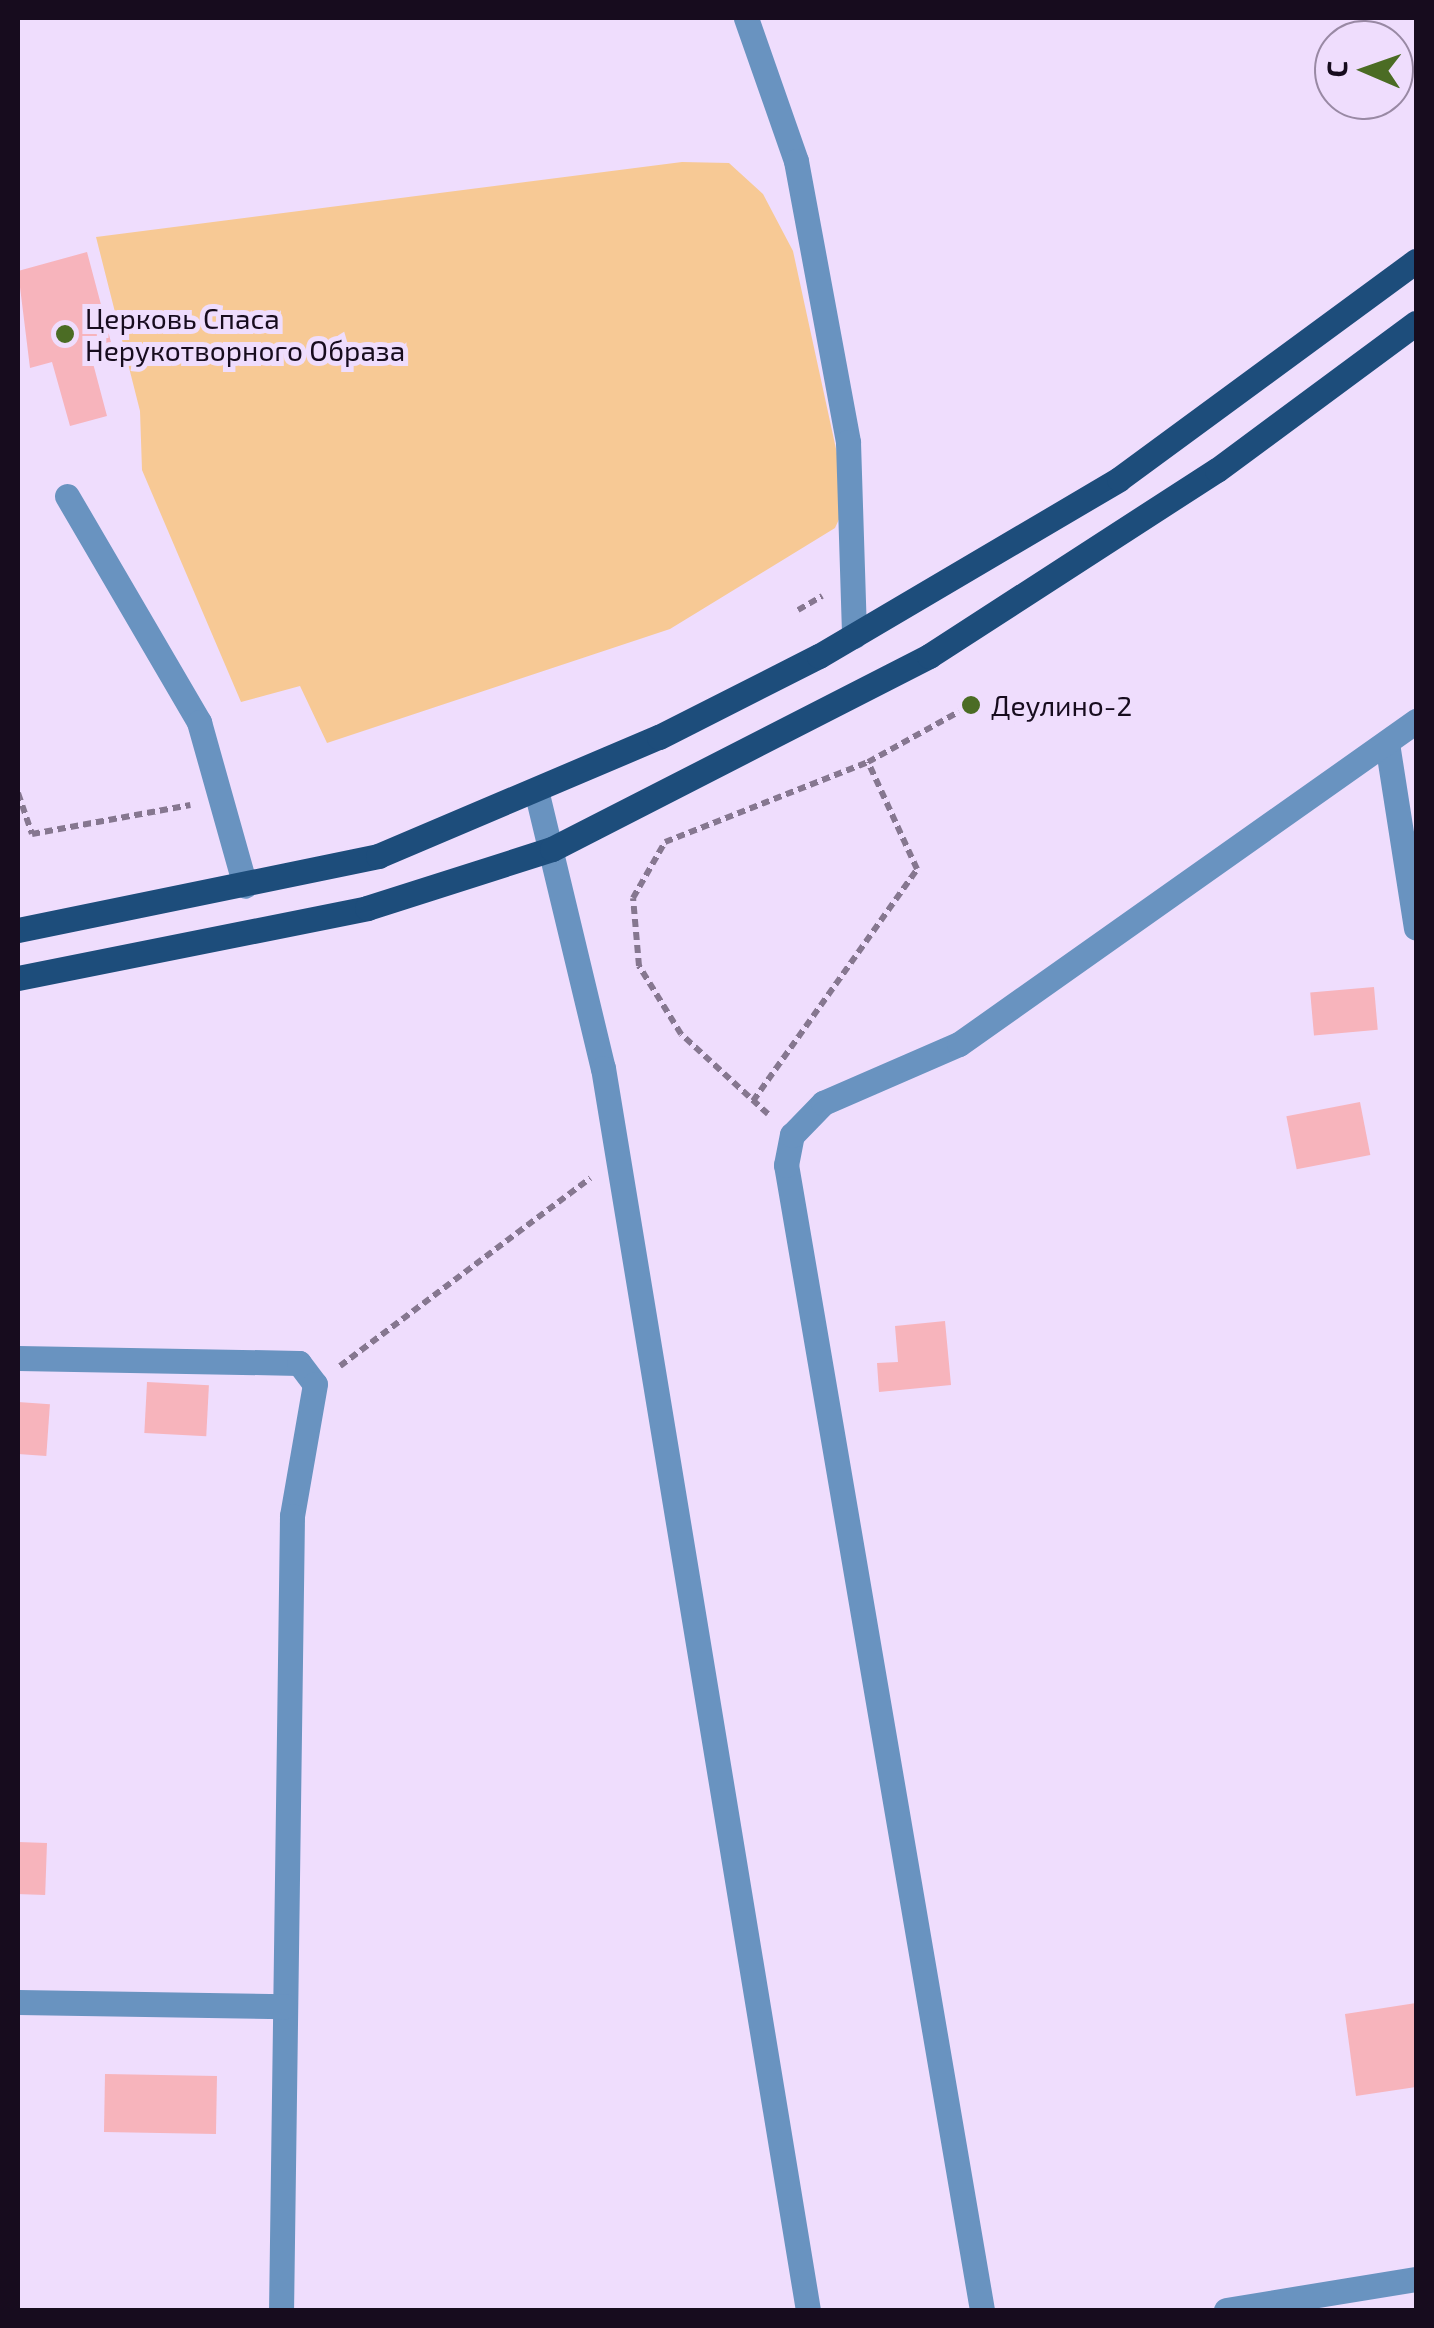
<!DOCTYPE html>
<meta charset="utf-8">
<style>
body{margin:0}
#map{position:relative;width:1434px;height:2328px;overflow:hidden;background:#efddfd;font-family:"Exo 2",sans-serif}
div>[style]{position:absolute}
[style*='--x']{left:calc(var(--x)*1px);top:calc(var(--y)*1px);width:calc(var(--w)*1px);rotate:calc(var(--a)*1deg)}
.green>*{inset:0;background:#f7c995}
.building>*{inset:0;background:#f7b4bc;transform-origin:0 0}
.path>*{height:6px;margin-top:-3px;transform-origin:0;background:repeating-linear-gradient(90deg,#867790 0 8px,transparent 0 13px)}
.minor>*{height:25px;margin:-12.5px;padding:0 12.5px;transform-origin:12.5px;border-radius:12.5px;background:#6993c0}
.major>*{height:25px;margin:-12.5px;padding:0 12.5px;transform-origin:12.5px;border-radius:12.5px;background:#1d4d7b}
.dots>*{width:28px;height:28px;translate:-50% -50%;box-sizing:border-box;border:5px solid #efddfd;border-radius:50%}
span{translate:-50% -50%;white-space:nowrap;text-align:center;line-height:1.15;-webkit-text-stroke:10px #efddfd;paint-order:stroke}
.poi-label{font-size:28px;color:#170c1e}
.left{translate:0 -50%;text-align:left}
.frame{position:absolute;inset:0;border:20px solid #170c1e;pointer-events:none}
.north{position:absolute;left:1314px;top:20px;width:100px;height:100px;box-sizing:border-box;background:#efddfd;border:2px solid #9989a4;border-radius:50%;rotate:272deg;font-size:28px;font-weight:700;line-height:40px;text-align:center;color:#170c1e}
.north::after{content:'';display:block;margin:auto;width:35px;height:45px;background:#4b6c24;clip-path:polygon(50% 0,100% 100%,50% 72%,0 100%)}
</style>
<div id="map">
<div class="green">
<i style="clip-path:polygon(682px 162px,729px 163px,763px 194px,793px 251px,843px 481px,846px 504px,835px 528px,670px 629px,327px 743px,300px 686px,241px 702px,142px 470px,140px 411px,96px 237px)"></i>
</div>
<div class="building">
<i style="clip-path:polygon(87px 252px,112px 346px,90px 352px,107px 416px,70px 426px,52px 362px,30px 368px,18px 271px)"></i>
<i style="left:1374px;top:987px;width:43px;height:64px;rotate:85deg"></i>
<i style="left:1360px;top:1102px;width:54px;height:75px;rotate:79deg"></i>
<i style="clip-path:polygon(945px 1321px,951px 1385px,879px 1392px,877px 1363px,898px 1362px,895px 1326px)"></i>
<i style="left:147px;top:1382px;width:62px;height:51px;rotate:3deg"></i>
<i style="left:18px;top:1402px;width:32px;height:52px;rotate:4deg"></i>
<i style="left:18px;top:1842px;width:29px;height:52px;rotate:2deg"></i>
<i style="clip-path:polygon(1416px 2003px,1416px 2087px,1356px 2096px,1345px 2014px)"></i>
<i style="left:105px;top:2074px;width:112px;height:58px;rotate:1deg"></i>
</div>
<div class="path">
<i style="--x:798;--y:610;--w:28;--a:-30"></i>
<i style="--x:18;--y:793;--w:43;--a:71.1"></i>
<i style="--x:32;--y:834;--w:161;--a:-10.4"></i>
<i style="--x:753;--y:1101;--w:284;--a:-54.7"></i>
<i style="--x:917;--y:869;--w:118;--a:-114.6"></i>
<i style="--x:768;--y:1114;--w:118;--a:-137.4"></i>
<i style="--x:681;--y:1034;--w:80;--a:-121.7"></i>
<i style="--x:639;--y:966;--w:68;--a:-95"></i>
<i style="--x:633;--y:898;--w:64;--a:-60.3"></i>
<i style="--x:665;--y:842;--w:218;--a:-21.5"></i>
<i style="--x:868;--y:762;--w:118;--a:-29"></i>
<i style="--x:340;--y:1366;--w:313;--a:-36.9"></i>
</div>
<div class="minor">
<i style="--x:746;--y:18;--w:151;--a:70.7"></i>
<i style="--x:796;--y:161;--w:286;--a:79.5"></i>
<i style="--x:848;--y:442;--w:194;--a:88.2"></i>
<i style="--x:67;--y:496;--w:262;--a:59.7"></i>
<i style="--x:199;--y:722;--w:170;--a:74.3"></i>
<i style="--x:1387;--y:743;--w:187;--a:81.1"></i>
<i style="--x:537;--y:794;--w:282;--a:76.5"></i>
<i style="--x:603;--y:1068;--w:1259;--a:80.63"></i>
<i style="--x:18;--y:1358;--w:281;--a:1"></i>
<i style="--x:299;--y:1363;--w:26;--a:53"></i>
<i style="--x:315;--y:1384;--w:134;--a:99.9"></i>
<i style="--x:292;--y:1516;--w:794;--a:90.79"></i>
<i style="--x:18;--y:2002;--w:267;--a:0.9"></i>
<i style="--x:982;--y:2310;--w:1162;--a:-99.71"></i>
<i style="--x:786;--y:1165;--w:31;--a:-79"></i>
<i style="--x:792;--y:1135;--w:45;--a:-45.9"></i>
<i style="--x:823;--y:1103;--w:148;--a:-23.5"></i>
<i style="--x:959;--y:1044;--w:560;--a:-35.25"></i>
<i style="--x:1226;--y:2310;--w:193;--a:-9.3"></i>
</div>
<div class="major">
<i style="--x:18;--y:930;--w:368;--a:-11.6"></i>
<i style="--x:378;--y:856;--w:305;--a:-23"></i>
<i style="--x:659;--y:737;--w:179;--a:-26.9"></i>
<i style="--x:819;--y:656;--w:348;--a:-30.5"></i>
<i style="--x:1119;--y:479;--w:368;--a:-36.3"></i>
<i style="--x:18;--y:978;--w:356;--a:-11.3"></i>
<i style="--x:367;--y:908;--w:194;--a:-17.7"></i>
<i style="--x:552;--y:849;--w:424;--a:-27.1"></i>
<i style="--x:929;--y:656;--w:343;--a:-32.9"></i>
<i style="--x:1217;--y:470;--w:247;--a:-36.5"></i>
</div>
<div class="dots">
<i style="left:65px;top:334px;background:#4b6c24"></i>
<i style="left:971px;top:705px;background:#4b6c24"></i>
</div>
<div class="poi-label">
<span class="left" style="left:85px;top:334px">Церковь Спаса<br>Нерукотворного Образа</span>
<span class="left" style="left:991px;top:705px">Деулино-2</span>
</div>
<div class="frame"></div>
<div class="north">С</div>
</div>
